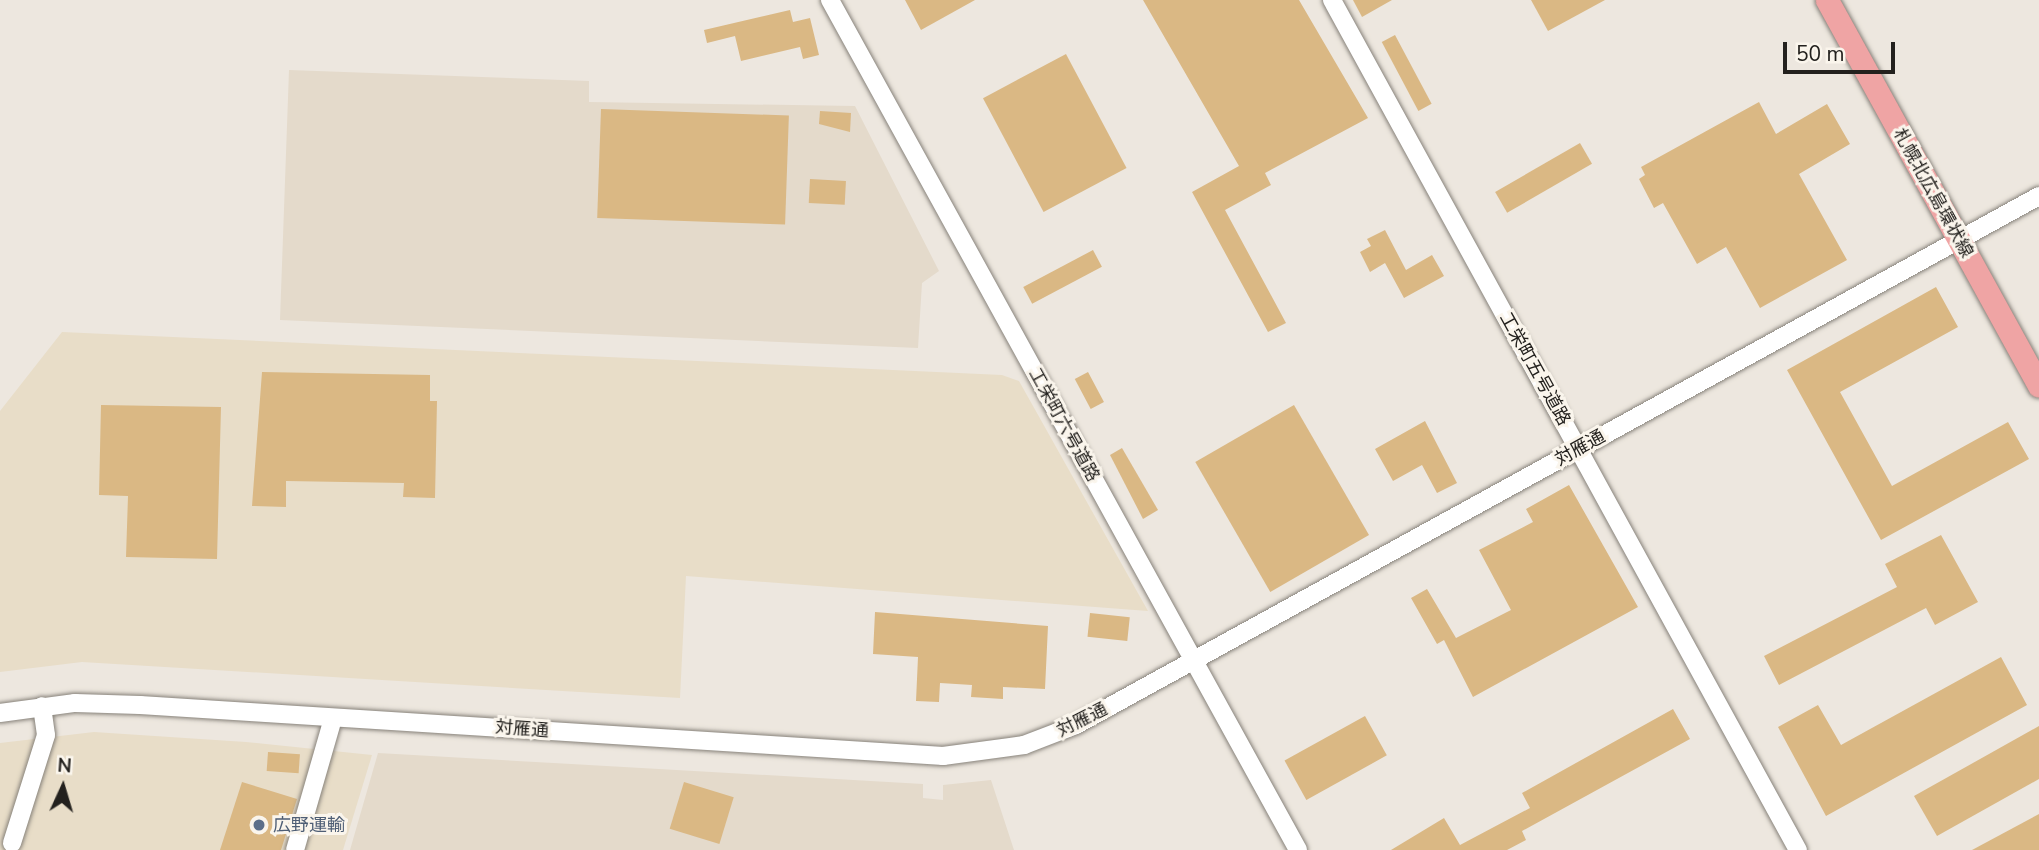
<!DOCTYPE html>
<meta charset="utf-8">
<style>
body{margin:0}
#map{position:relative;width:2039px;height:850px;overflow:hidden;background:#ede7df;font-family:"Nunito Sans","Noto Sans JP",sans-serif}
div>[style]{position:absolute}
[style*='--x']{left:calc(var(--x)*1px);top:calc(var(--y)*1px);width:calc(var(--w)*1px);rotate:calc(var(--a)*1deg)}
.commercial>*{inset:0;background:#e8ddc8}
.built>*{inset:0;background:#e4dacb}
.building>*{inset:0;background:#dab884;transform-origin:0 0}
.roads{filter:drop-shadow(0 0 2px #87827a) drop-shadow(0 0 2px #87827a)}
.minor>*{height:18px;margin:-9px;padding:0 9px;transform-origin:9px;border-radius:9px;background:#fff}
.major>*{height:23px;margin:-11.5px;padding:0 11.5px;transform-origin:11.5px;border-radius:11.5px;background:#efa4a4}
.dots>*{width:19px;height:19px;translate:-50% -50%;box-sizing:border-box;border:4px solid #faf5ec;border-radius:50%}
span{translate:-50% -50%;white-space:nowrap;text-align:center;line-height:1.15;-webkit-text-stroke:6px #faf5ec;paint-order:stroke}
.street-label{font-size:18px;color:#23211e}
.service-label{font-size:18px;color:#4e5e75}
.left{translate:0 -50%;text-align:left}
.north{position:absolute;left:28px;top:752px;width:70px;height:70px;-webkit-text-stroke:5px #faf5ec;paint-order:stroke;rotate:4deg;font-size:19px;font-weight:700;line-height:28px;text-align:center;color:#23211e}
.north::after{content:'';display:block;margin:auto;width:24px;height:32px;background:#23211e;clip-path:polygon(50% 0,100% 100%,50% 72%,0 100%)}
.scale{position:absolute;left:1783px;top:42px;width:112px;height:32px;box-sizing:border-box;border:4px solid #23211e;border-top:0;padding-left:9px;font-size:21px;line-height:24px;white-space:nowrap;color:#23211e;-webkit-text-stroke:5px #faf5ec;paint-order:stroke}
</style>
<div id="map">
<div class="commercial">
<i style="clip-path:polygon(62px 332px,1002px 375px,1019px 381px,1148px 611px,686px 576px,680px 698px,82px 662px,0 672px,0 411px)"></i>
<i style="clip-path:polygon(94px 732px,246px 742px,372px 755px,343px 850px,0 850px,0 743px)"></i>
</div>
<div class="built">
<i style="clip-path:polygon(289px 70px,589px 81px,589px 102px,855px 106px,939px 271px,922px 283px,918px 348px,280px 320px)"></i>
<i style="clip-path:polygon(378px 753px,923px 784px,923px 798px,943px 800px,943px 785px,991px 780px,1014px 850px,350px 850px)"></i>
</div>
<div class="building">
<i style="clip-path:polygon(905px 0,975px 0,921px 30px)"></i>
<i style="clip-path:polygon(1143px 0,1299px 0,1368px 118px,1265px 173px,1271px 185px,1225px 210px,1286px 323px,1268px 332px,1192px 192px,1239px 166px)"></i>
<i style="clip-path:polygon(1353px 0,1392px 0,1362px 17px)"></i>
<i style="clip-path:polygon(1531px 0,1605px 0,1548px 31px)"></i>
<i style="clip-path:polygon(790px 10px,793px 22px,810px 18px,819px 55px,803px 59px,800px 47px,741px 61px,735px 36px,707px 43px,704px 30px)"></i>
<i style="left:1395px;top:35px;width:78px;height:15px;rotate:62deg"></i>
<i style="left:1066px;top:54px;width:129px;height:94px;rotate:62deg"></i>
<i style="clip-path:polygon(1759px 102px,1776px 134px,1827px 104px,1850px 144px,1799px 174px,1847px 260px,1760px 308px,1726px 247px,1697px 264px,1663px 203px,1654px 208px,1639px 179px,1645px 175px,1641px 167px)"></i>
<i style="left:601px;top:109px;width:188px;height:109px;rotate:2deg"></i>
<i style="clip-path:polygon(820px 111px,851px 113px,850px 132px,819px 124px)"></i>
<i style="left:1580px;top:143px;width:24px;height:98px;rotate:60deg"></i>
<i style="left:810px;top:179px;width:36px;height:24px;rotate:3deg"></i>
<i style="clip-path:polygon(1385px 230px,1406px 270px,1432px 255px,1444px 276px,1404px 298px,1385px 263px,1370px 272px,1360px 252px,1371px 246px,1367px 239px)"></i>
<i style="left:1093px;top:250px;width:19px;height:79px;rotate:62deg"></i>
<i style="clip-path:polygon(1936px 287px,1958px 327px,1840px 392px,1892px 486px,2008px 422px,2029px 459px,1881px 540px,1787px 370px)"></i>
<i style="clip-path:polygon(262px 372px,430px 375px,430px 401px,437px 401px,435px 498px,403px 497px,404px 483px,286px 481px,286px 507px,252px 506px)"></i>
<i style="left:1088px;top:372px;width:34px;height:15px;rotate:62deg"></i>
<i style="clip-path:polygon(101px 405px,221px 407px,217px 559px,126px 557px,128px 496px,99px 495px)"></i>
<i style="left:1294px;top:405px;width:150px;height:114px;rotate:60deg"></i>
<i style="clip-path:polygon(1425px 421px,1457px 483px,1437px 493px,1422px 465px,1393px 481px,1375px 449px)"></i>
<i style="clip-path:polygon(1122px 448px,1158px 510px,1143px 519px,1110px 455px)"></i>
<i style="clip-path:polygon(1569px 485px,1638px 607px,1473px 697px,1444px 640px,1437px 644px,1411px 598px,1427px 589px,1456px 638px,1511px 610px,1479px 550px,1533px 522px,1526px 509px)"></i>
<i style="clip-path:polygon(1941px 535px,1978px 602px,1935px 625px,1926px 608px,1779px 685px,1764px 656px,1897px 587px,1885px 564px)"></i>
<i style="clip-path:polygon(875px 612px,1048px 626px,1045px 689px,1003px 687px,1003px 699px,971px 697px,972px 685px,940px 683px,939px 702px,916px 701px,918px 657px,873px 654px)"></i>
<i style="left:1090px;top:613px;width:40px;height:24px;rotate:6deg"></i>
<i style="clip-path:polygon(2001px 657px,2027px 705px,1826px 816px,1778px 727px,1818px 705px,1841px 745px)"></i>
<i style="clip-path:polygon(1673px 709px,1690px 739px,1522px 831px,1526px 840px,1507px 850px,1391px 850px,1444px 818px,1460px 845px,1530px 808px,1522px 793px)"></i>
<i style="left:1365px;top:716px;width:45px;height:92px;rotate:61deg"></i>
<i style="clip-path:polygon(2039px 726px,2039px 779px,1937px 836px,1914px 796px)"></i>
<i style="left:268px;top:752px;width:32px;height:19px;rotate:4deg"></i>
<i style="clip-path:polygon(242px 782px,297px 799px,281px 850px,220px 850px)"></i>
<i style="left:684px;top:782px;width:52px;height:49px;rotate:17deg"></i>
<i style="clip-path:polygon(2039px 814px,2039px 850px,1972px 850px)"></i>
</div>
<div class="roads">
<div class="minor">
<i style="--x:830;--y:0;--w:970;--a:61.16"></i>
<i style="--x:1332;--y:0;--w:969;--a:61.27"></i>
<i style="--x:0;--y:713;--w:76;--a:-7.6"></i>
<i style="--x:75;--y:703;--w:65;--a:1.8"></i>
<i style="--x:140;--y:705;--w:805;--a:3.63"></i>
<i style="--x:943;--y:756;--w:82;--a:-7.7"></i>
<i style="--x:1024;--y:745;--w:56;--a:-21"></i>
<i style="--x:1076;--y:725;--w:1099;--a:-28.78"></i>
<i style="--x:12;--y:843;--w:113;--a:-72.5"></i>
<i style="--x:46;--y:735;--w:29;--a:-98"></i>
<i style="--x:295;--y:850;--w:137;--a:-73.9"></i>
</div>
<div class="major">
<i style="--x:1827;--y:0;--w:440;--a:61.2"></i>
</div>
</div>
<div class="dots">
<i style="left:259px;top:825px;background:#5c6f8a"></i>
</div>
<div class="street-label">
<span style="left:1933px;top:193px;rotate:61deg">札幌北広島環状線</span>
<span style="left:1535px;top:369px;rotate:61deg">工栄町五号道路</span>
<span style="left:1064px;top:425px;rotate:61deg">工栄町六号道路</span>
<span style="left:1580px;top:448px;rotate:-29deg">対雁通</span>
<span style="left:1082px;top:720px;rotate:-27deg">対雁通</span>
<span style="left:522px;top:729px;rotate:4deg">対雁通</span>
</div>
<div class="service-label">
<span class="left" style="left:273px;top:825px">広野運輸</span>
</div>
<div class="north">N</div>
<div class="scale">50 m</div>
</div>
